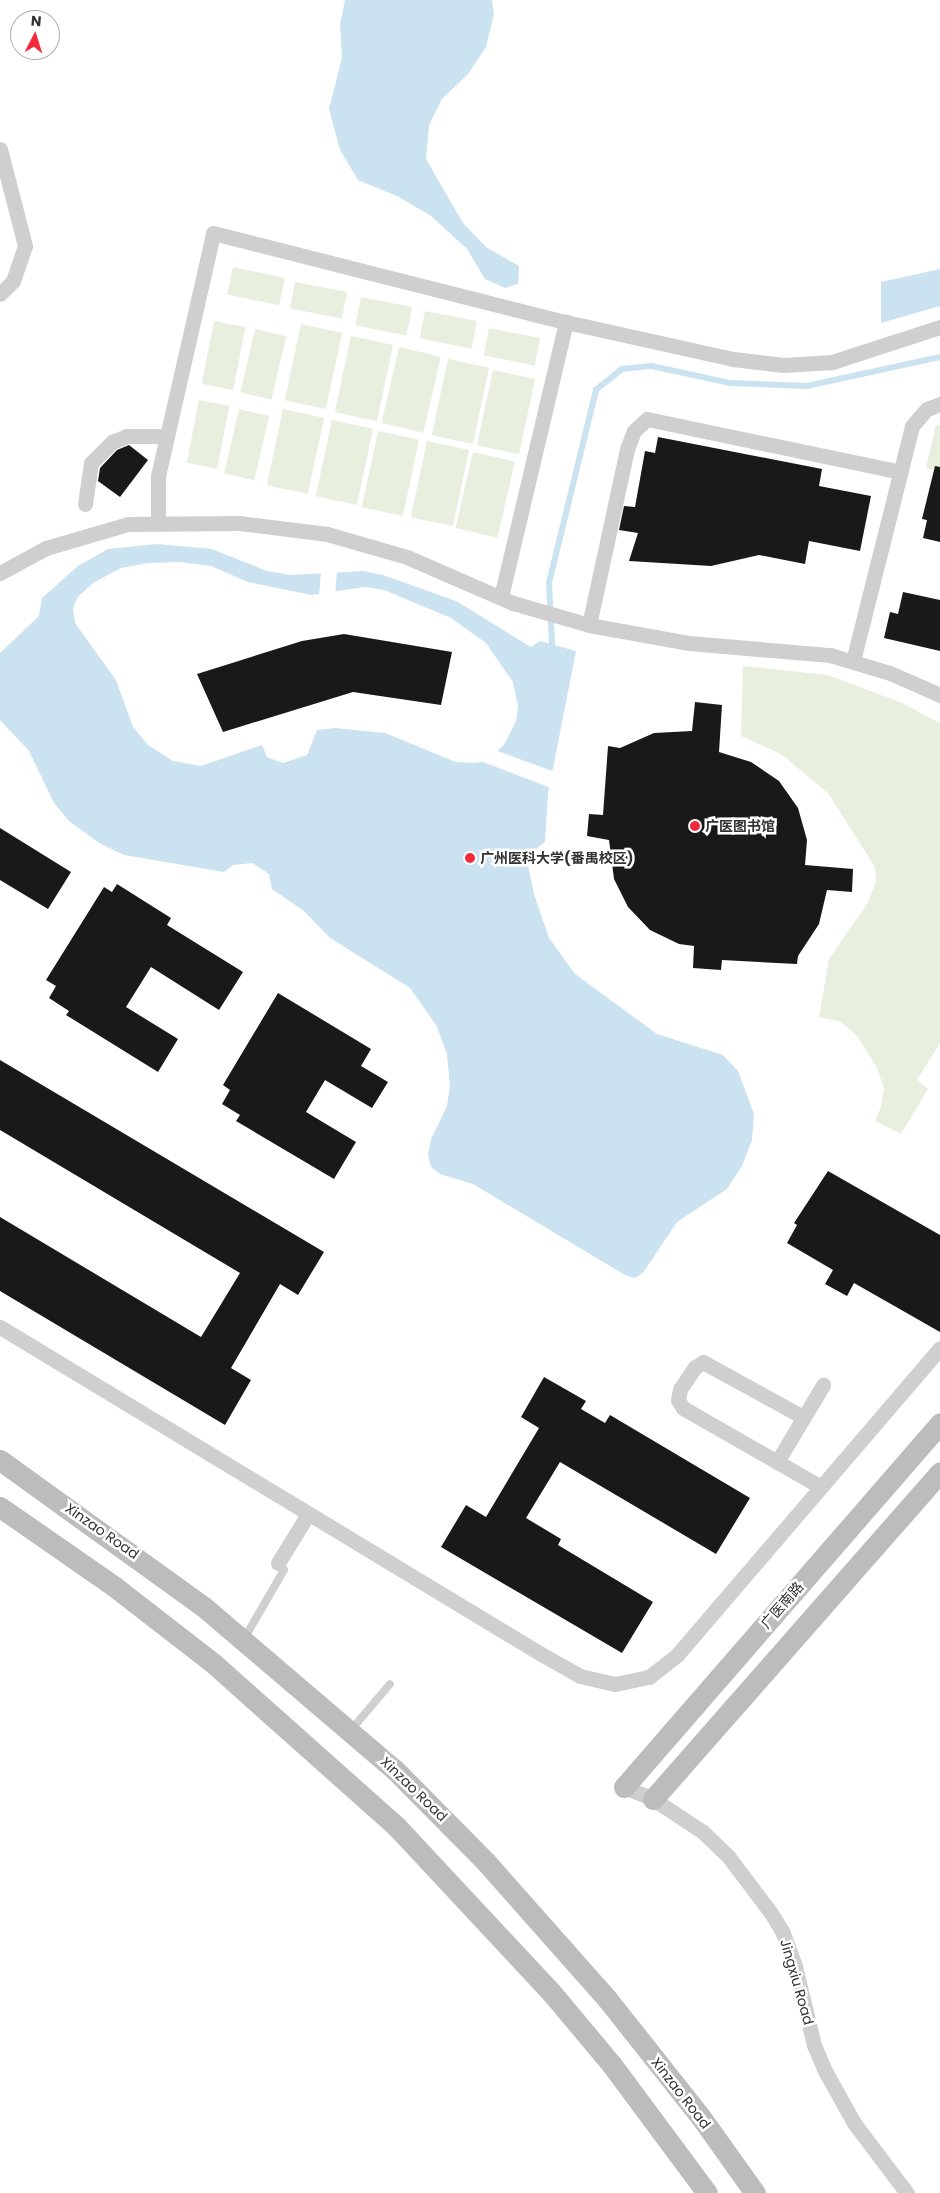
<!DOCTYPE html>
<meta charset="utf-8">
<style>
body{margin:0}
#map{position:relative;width:940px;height:2193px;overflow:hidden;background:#fff;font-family:Poppins,"Noto Sans SC",sans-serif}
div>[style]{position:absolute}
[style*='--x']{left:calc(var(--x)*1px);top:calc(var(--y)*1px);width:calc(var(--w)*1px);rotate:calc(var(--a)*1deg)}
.green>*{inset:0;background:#e8efdf;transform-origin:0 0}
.water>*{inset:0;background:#cbe2f0}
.pier>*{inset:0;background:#fff}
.stream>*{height:5.5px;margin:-2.75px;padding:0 2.75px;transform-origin:2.75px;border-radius:2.75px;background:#cbe2f0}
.building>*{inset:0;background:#191919}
.lane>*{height:8px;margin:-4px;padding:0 4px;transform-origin:4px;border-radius:4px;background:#cfcfcf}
.street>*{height:15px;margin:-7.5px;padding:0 7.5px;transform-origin:7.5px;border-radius:7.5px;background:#cfcfcf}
.secondary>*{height:21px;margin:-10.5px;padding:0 10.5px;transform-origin:10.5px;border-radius:10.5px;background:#bcbcbc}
.dots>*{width:14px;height:14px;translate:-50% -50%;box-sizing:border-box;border:2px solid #fff;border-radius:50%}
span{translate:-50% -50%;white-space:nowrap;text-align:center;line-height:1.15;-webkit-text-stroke:5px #fff;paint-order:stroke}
.poi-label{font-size:14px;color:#323232;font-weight:700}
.left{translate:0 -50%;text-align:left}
.street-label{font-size:14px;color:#323232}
.north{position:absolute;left:10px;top:10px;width:50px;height:50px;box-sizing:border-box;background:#fff;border:1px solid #adadad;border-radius:50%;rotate:5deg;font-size:14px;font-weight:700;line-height:20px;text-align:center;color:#323232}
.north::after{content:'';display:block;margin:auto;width:18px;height:22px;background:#f42939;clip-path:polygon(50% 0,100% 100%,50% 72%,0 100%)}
</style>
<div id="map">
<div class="green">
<i style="left:233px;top:267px;width:53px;height:28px;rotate:12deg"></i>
<i style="left:295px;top:282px;width:53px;height:27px;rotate:11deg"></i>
<i style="left:361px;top:297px;width:52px;height:29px;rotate:11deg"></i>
<i style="left:425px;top:311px;width:53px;height:28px;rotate:11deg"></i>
<i style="left:214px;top:321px;width:32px;height:64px;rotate:11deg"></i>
<i style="left:301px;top:324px;width:42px;height:78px;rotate:12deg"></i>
<i style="left:489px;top:328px;width:52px;height:28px;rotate:11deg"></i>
<i style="left:255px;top:329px;width:32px;height:65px;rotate:13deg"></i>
<i style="left:351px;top:336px;width:43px;height:78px;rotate:12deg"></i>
<i style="left:399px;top:347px;width:43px;height:78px;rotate:13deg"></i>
<i style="left:448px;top:359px;width:42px;height:78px;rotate:12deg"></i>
<i style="left:493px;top:370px;width:43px;height:77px;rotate:12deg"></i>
<i style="left:199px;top:400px;width:31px;height:64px;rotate:11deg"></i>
<i style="left:239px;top:409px;width:31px;height:66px;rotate:13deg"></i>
<i style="left:283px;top:409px;width:42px;height:78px;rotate:12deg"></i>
<i style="left:332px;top:420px;width:42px;height:78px;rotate:12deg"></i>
<i style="clip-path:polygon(936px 425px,940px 426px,940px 471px,926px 468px)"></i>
<i style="left:378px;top:431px;width:42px;height:78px;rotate:12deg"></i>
<i style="left:427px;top:441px;width:43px;height:78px;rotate:12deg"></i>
<i style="left:473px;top:452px;width:43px;height:78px;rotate:13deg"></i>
<i style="clip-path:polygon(743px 666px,828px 675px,902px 703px,940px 723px,940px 1043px,917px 1080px,928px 1089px,901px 1134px,875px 1121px,881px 1107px,884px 1088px,877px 1068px,858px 1037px,841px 1022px,819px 1017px,829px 959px,867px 904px,876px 882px,875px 867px,828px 793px,781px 754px,741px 736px)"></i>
</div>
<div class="water">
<i style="clip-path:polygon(345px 0,492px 0,494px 14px,486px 47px,468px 74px,442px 99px,429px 125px,426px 159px,463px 223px,486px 247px,519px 266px,518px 284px,505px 288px,485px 279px,467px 249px,431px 216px,397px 196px,358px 180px,340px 150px,329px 109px,342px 58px,340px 25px)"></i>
<i style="clip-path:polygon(940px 269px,940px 306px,881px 323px,881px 282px)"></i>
<i style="clip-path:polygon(evenodd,157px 544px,212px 549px,267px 571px,290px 575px,363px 571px,383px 575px,456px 601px,531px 647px,540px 641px,576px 651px,548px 794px,545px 842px,533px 851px,528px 865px,534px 894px,549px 938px,575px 974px,657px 1034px,723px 1055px,738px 1071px,754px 1114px,752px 1140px,742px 1166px,727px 1189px,677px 1222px,643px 1273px,635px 1278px,625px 1275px,473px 1184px,440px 1174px,431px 1167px,428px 1155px,431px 1139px,447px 1106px,450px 1086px,447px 1054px,436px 1025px,410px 988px,330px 938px,304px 911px,272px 889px,269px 874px,252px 863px,233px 865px,224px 872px,124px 855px,99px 843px,69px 821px,54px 803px,29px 751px,0 720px,0 653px,39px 616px,42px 598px,78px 566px,108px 549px,157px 544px,179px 562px,211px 566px,248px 582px,311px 595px,365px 587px,384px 590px,451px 618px,486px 643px,513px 682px,518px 706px,516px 721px,504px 745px,488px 759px,477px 763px,456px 762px,385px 733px,335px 728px,317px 730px,307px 755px,283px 763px,267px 757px,262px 745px,201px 766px,173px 761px,148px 745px,133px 727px,116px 680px,75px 623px,73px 608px,78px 597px,93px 583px,121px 568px,148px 563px,179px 562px)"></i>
</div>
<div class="pier">
<i style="clip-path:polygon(337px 570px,335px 595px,319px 596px,321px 572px)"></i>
<i style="clip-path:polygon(495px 750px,555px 772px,551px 788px,478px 760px)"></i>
</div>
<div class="stream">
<i style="--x:552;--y:644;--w:61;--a:-92.8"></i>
<i style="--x:549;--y:583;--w:199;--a:-76.3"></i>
<i style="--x:596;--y:390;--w:33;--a:-39"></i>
<i style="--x:622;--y:369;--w:30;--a:-6"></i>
<i style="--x:652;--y:366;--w:80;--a:12.3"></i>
<i style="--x:730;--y:383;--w:77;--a:2.2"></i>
<i style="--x:807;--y:386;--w:136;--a:-12.3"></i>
</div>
<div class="building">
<i style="clip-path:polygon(658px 437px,822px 469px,819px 486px,871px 496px,860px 551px,809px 541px,805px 564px,759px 555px,711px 566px,629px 561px,638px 533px,619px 530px,624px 506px,635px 507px,645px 451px,655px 453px)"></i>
<i style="clip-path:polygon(129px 445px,148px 460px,120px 497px,98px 481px,100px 468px,117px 450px)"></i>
<i style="clip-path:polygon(935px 466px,940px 467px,940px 542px,923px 538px,927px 520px,922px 519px)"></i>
<i style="clip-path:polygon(903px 592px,940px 600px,940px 651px,884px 638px,890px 612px,898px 614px)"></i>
<i style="clip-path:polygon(344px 634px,452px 652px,441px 705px,353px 692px,223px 732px,197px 674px,302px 641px)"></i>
<i style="clip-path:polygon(695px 702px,722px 705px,719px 752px,751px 762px,779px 781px,798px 808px,807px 840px,805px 865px,853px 869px,852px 892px,827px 890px,819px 924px,798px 956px,797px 964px,722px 960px,721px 970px,693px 968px,694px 946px,679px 944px,650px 930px,628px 907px,614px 879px,609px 840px,587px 836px,589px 814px,603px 815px,608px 746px,620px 748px,654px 733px,692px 731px)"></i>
<i style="clip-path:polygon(0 828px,71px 872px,48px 909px,0 880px)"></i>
<i style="clip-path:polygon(117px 884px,171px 918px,167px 925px,243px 972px,219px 1010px,151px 967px,126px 1007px,178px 1039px,158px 1072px,66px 1015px,69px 1011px,49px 998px,56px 986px,46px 980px,104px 887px,112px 892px)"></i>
<i style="clip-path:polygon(278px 993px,371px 1049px,361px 1066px,388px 1082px,372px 1108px,325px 1080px,306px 1112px,356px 1142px,334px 1179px,236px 1121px,240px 1115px,222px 1104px,230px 1090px,223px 1085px)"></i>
<i style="clip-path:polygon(0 1060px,324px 1252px,298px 1295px,280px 1284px,231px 1368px,251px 1380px,225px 1425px,0 1291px,0 1217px,201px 1337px,240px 1273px,0 1130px)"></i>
<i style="clip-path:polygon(828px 1171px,940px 1235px,940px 1332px,854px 1283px,847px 1296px,825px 1284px,833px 1270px,787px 1243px,797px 1225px,794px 1223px)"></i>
<i style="clip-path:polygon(544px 1377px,586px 1401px,581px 1409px,605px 1423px,610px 1415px,750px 1498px,716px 1554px,560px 1462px,526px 1518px,561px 1539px,558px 1545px,653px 1602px,622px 1653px,441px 1547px,466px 1505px,486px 1517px,539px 1428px,521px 1417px)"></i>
</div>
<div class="lane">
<i style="--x:244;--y:1639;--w:80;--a:-59.9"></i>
<i style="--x:351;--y:1730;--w:60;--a:-49.7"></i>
</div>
<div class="street">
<i style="--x:0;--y:149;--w:100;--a:75.5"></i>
<i style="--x:25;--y:246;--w:37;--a:109"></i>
<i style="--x:13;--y:281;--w:18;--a:135"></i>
<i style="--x:85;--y:504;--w:41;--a:-81.7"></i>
<i style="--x:91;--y:463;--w:30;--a:-45"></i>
<i style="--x:112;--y:442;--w:16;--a:-22"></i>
<i style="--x:127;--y:436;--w:40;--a:0"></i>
<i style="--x:158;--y:524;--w:48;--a:-90"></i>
<i style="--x:158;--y:476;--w:249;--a:-77.2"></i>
<i style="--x:213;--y:233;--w:364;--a:14.2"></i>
<i style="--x:566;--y:322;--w:171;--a:12.5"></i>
<i style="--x:733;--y:359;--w:51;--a:6.7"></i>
<i style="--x:784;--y:365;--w:48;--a:-3.6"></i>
<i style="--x:832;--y:362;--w:114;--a:-18"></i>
<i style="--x:0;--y:573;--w:52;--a:-28.5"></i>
<i style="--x:46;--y:548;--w:85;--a:-16.3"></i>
<i style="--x:128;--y:524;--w:111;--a:-0.5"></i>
<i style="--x:239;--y:523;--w:89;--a:7.1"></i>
<i style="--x:327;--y:534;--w:83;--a:16"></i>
<i style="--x:407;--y:557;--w:116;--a:23.5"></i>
<i style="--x:513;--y:603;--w:79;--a:16.1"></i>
<i style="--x:589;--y:625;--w:102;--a:10.2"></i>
<i style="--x:689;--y:643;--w:142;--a:4.9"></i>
<i style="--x:830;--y:655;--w:63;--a:16.7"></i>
<i style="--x:890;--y:673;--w:55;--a:23.7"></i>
<i style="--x:501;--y:597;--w:283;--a:-76.7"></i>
<i style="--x:589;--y:625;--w:180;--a:-77.8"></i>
<i style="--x:627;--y:449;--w:19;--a:-69"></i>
<i style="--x:634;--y:431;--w:18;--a:-43"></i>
<i style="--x:647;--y:419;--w:259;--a:11.8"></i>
<i style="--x:853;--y:661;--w:242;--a:-75.9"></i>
<i style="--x:912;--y:426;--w:23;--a:-49"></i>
<i style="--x:927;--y:409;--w:14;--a:-21"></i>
<i style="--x:0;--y:1327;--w:632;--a:31.15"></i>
<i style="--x:541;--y:1654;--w:45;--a:29.4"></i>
<i style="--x:580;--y:1676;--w:36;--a:13"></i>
<i style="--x:615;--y:1684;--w:35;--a:-12"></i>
<i style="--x:649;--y:1677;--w:36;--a:-38"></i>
<i style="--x:677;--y:1655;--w:404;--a:-49.4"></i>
<i style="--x:803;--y:1417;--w:114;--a:-151.2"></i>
<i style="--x:703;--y:1362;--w:9;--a:148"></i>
<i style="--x:695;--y:1367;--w:27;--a:124"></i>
<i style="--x:680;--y:1389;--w:11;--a:100"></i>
<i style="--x:678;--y:1400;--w:9;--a:58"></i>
<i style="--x:683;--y:1408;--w:159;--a:29.8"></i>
<i style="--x:777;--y:1462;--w:90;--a:-59.1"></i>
<i style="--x:278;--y:1563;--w:57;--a:-58.5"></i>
<i style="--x:624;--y:1787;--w:31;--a:22"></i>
<i style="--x:653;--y:1799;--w:60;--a:33.4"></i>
<i style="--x:703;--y:1832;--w:35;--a:44"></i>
<i style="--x:728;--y:1856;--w:71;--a:53"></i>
<i style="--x:771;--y:1913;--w:23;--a:59"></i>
<i style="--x:783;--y:1933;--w:35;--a:70"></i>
<i style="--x:795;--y:1966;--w:81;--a:76.5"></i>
<i style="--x:814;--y:2045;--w:26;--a:67"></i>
<i style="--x:824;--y:2069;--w:62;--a:60.9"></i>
<i style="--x:854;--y:2123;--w:88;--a:52.9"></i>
</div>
<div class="secondary">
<i style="--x:0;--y:1460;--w:251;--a:35.8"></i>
<i style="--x:204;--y:1607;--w:250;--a:40.5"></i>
<i style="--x:394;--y:1769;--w:131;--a:45.3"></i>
<i style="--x:486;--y:1862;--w:184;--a:48.5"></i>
<i style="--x:608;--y:2000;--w:148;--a:51.6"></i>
<i style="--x:700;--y:2116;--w:95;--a:54.5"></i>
<i style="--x:0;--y:1507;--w:140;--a:34.8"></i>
<i style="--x:115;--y:1587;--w:124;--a:37.8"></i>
<i style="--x:213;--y:1663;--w:246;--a:41.7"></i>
<i style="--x:397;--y:1827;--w:226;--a:47"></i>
<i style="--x:551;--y:1992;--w:95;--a:50.1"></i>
<i style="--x:612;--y:2065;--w:159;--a:53.4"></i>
<i style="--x:624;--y:1787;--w:482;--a:-49"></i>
<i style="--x:653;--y:1799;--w:435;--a:-48.7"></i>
</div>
<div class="dots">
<i style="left:695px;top:826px;background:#f42939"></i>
<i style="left:470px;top:858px;background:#f42939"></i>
</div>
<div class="poi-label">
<span class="left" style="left:705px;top:826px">广医图书馆</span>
<span class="left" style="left:480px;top:858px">广州医科大学(番禺校区)</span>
</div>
<div class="street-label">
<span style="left:102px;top:1531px;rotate:35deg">Xinzao Road</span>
<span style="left:782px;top:1605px;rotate:-49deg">广医南路</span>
<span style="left:414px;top:1789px;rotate:44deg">Xinzao Road</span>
<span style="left:797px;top:1982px;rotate:74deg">Jingxiu Road</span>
<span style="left:681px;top:2093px;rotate:52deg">Xinzao Road</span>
</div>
<div class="north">N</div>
</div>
